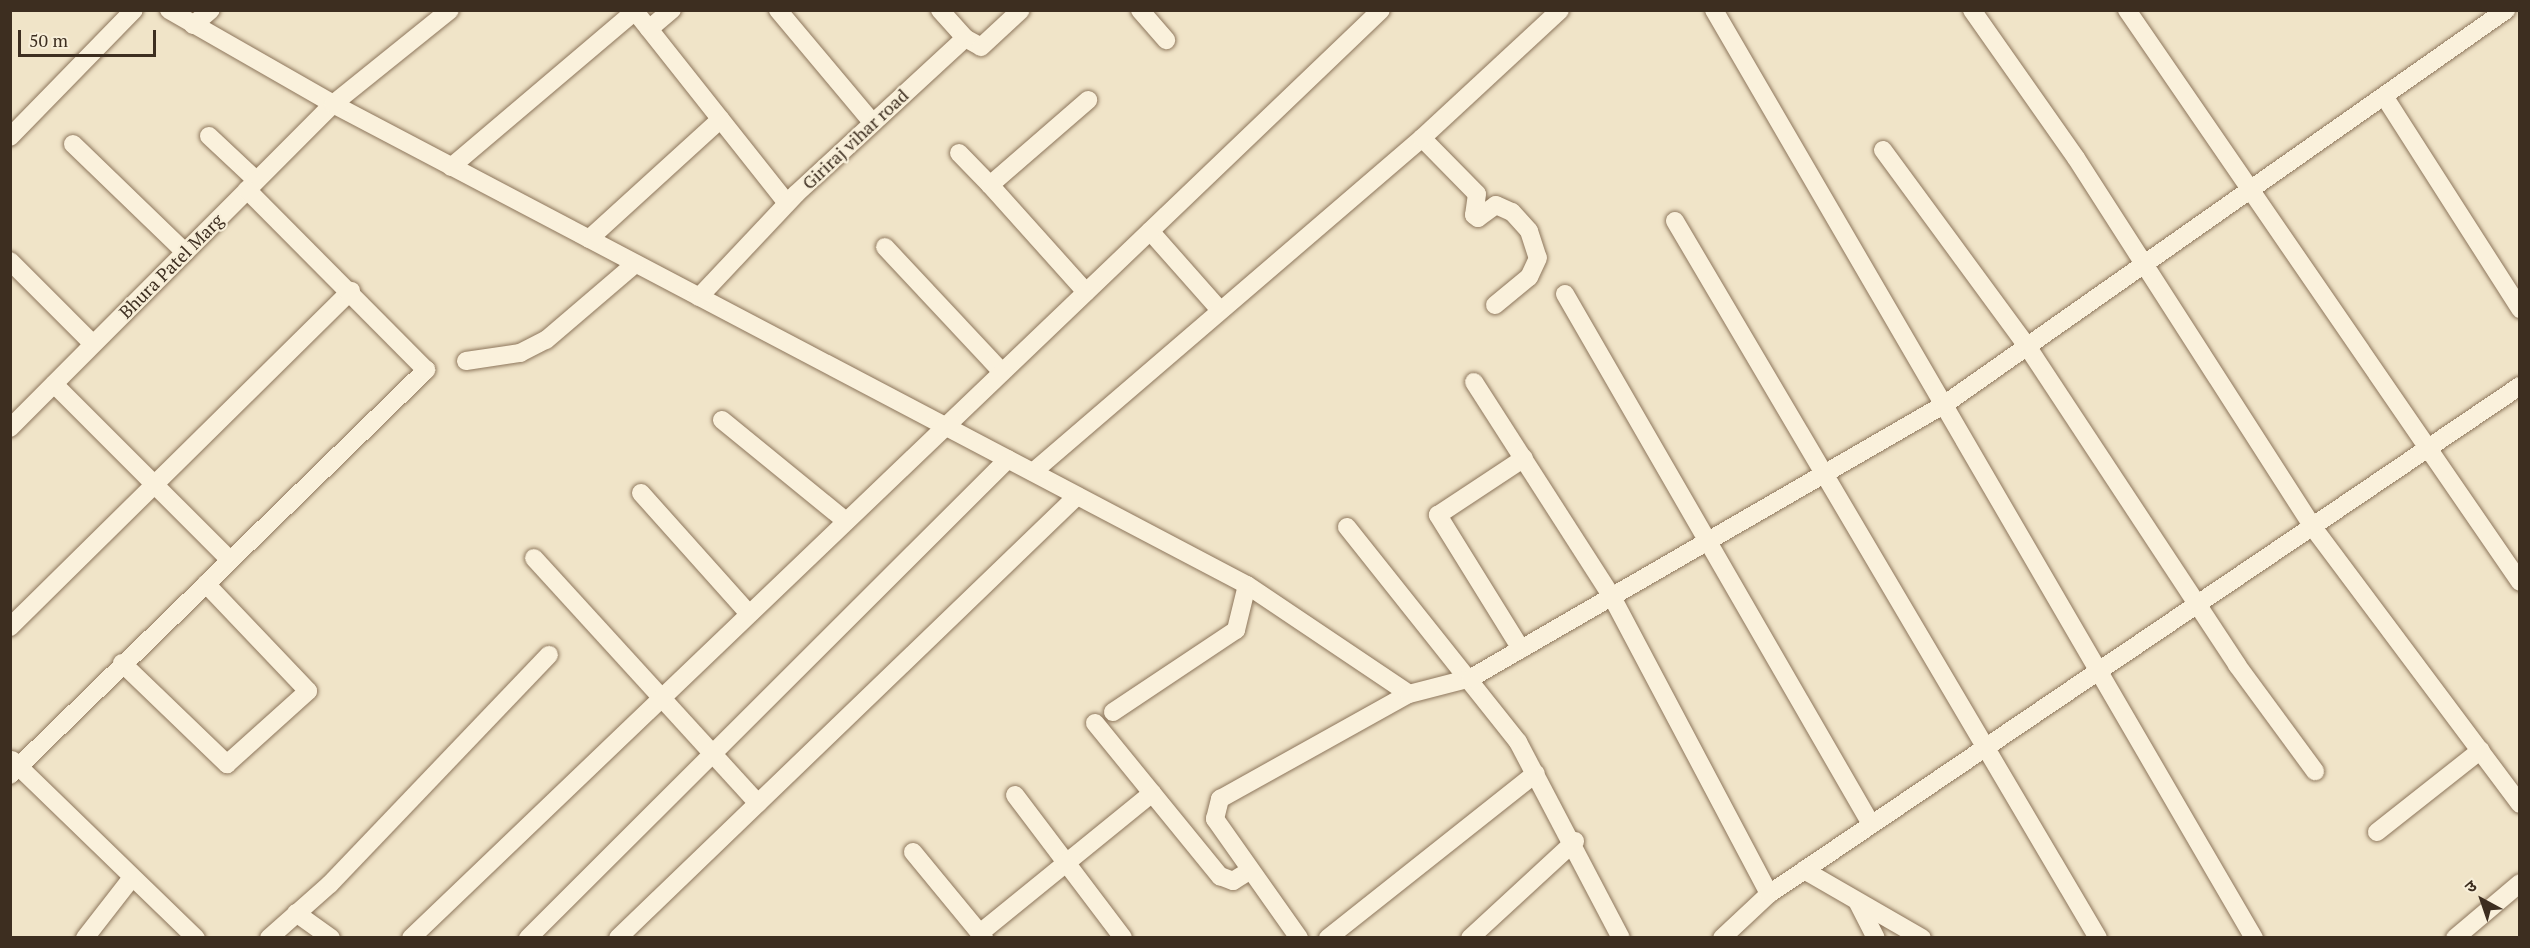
<!DOCTYPE html>
<meta charset="utf-8">
<style>
body{margin:0}
#map{position:relative;width:2530px;height:948px;overflow:hidden;background:#f0e4c8;font-family:"PT Serif","Noto Sans Devanagari",serif}
div>[style]{position:absolute}
[style*='--x']{left:calc(var(--x)*1px);top:calc(var(--y)*1px);width:calc(var(--w)*1px);rotate:calc(var(--a)*1deg)}
.roads{filter:drop-shadow(0 0 2px #8d765c) drop-shadow(0 0 2px #8d765c)}
.minor>*{height:18px;margin:-9px;padding:0 9px;transform-origin:9px;border-radius:9px;background:#faf1dc}
span{translate:-50% -50%;white-space:nowrap;text-align:center;line-height:1.15;-webkit-text-stroke:4.5px #f7eed8;paint-order:stroke}
.street-label{font-size:18px;color:#3d2e20}
.frame{position:absolute;inset:0;border:12px solid #3d2e20;pointer-events:none}
.north{position:absolute;left:2452px;top:870px;width:60px;height:60px;-webkit-text-stroke:4px #f7eed8;paint-order:stroke;rotate:320deg;font-size:16px;font-weight:700;line-height:24px;text-align:center;color:#3d2e20}
.north::after{content:'';display:block;margin:auto;width:21px;height:27px;background:#3d2e20;clip-path:polygon(50% 0,100% 100%,50% 72%,0 100%)}
.scale{position:absolute;left:18px;top:30px;width:138px;height:27px;box-sizing:border-box;border:3px solid #3d2e20;border-top:0;padding-left:8px;font-size:18px;line-height:21px;white-space:nowrap;color:#3d2e20;-webkit-text-stroke:4px #f7eed8;paint-order:stroke}
</style>
<div id="map">
<div class="roads">
<div class="minor">
<i style="--x:169;--y:10;--w:189;--a:29.8"></i>
<i style="--x:333;--y:104;--w:1033;--a:27.76"></i>
<i style="--x:634;--y:10;--w:246;--a:51.6"></i>
<i style="--x:778;--y:10;--w:146;--a:50"></i>
<i style="--x:940;--y:10;--w:38;--a:48"></i>
<i style="--x:1140;--y:10;--w:40;--a:49"></i>
<i style="--x:1714;--y:10;--w:1074;--a:59.81"></i>
<i style="--x:1972;--y:10;--w:181;--a:54.9"></i>
<i style="--x:2076;--y:158;--w:437;--a:57.3"></i>
<i style="--x:2312;--y:526;--w:347;--a:53.2"></i>
<i style="--x:2127;--y:10;--w:694;--a:55.51"></i>
<i style="--x:193;--y:25;--w:23;--a:-40"></i>
<i style="--x:649;--y:29;--w:30;--a:-40"></i>
<i style="--x:2384;--y:96;--w:253;--a:57.4"></i>
<i style="--x:209;--y:136;--w:64;--a:43.1"></i>
<i style="--x:10;--y:137;--w:177;--a:-45.7"></i>
<i style="--x:1422;--y:138;--w:78;--a:45.5"></i>
<i style="--x:1477;--y:194;--w:21;--a:98"></i>
<i style="--x:1474;--y:215;--w:5;--a:37"></i>
<i style="--x:1478;--y:218;--w:22;--a:-36"></i>
<i style="--x:1496;--y:205;--w:17;--a:24"></i>
<i style="--x:1512;--y:212;--w:25;--a:48"></i>
<i style="--x:1529;--y:231;--w:28;--a:72"></i>
<i style="--x:1538;--y:258;--w:21;--a:115"></i>
<i style="--x:1529;--y:277;--w:44;--a:140.5"></i>
<i style="--x:73;--y:144;--w:156;--a:44"></i>
<i style="--x:1883;--y:150;--w:243;--a:53.7"></i>
<i style="--x:2027;--y:346;--w:382;--a:56.6"></i>
<i style="--x:2237;--y:665;--w:132;--a:53.7"></i>
<i style="--x:959;--y:153;--w:45;--a:45.9"></i>
<i style="--x:451;--y:167;--w:240;--a:-40.3"></i>
<i style="--x:1675;--y:221;--w:832;--a:59.46"></i>
<i style="--x:1150;--y:231;--w:106;--a:48.5"></i>
<i style="--x:589;--y:239;--w:178;--a:-42.3"></i>
<i style="--x:885;--y:247;--w:171;--a:46.9"></i>
<i style="--x:10;--y:261;--w:117;--a:45"></i>
<i style="--x:1086;--y:292;--w:144;--a:-131.9"></i>
<i style="--x:990;--y:185;--w:130;--a:-40.9"></i>
<i style="--x:1565;--y:294;--w:612;--a:60"></i>
<i style="--x:699;--y:297;--w:141;--a:-46.7"></i>
<i style="--x:796;--y:194;--w:230;--a:-42.7"></i>
<i style="--x:965;--y:38;--w:18;--a:29"></i>
<i style="--x:981;--y:47;--w:54;--a:-42.8"></i>
<i style="--x:466;--y:361;--w:55;--a:-8.4"></i>
<i style="--x:520;--y:353;--w:29;--a:-27"></i>
<i style="--x:546;--y:340;--w:117;--a:-40.5"></i>
<i style="--x:1474;--y:382;--w:255;--a:57.3"></i>
<i style="--x:1612;--y:597;--w:336;--a:62.1"></i>
<i style="--x:54;--y:384;--w:249;--a:45"></i>
<i style="--x:722;--y:420;--w:160;--a:39.2"></i>
<i style="--x:10;--y:428;--w:457;--a:-45.1"></i>
<i style="--x:333;--y:104;--w:150;--a:-38.8"></i>
<i style="--x:1033;--y:472;--w:513;--a:-40.65"></i>
<i style="--x:1422;--y:138;--w:188;--a:-42.8"></i>
<i style="--x:641;--y:493;--w:162;--a:48.2"></i>
<i style="--x:1347;--y:527;--w:275;--a:51.5"></i>
<i style="--x:1518;--y:742;--w:221;--a:62.3"></i>
<i style="--x:534;--y:558;--w:332;--a:47.6"></i>
<i style="--x:10;--y:627;--w:479;--a:-44.6"></i>
<i style="--x:1521;--y:649;--w:158;--a:-121.8"></i>
<i style="--x:1438;--y:515;--w:103;--a:-33.5"></i>
<i style="--x:122;--y:663;--w:146;--a:43.9"></i>
<i style="--x:227;--y:764;--w:109;--a:-42"></i>
<i style="--x:308;--y:691;--w:148;--a:-133.6"></i>
<i style="--x:1113;--y:712;--w:148;--a:-33.7"></i>
<i style="--x:1236;--y:630;--w:46;--a:-76.3"></i>
<i style="--x:1247;--y:585;--w:195;--a:33.9"></i>
<i style="--x:1095;--y:723;--w:198;--a:50.8"></i>
<i style="--x:1220;--y:876;--w:14;--a:21"></i>
<i style="--x:1233;--y:881;--w:19;--a:-32"></i>
<i style="--x:12;--y:760;--w:256;--a:44.1"></i>
<i style="--x:10;--y:775;--w:581;--a:-44.23"></i>
<i style="--x:426;--y:370;--w:254;--a:-134.8"></i>
<i style="--x:1015;--y:795;--w:179;--a:52.9"></i>
<i style="--x:2377;--y:832;--w:132;--a:-38.3"></i>
<i style="--x:913;--y:852;--w:112;--a:50.5"></i>
<i style="--x:1804;--y:870;--w:136;--a:30"></i>
<i style="--x:1858;--y:903;--w:39;--a:63"></i>
<i style="--x:296;--y:913;--w:43;--a:35.5"></i>
<i style="--x:980;--y:933;--w:222;--a:-39.1"></i>
<i style="--x:85;--y:938;--w:75;--a:-52.1"></i>
<i style="--x:269;--y:938;--w:81;--a:-41.5"></i>
<i style="--x:330;--y:884;--w:317;--a:-46.3"></i>
<i style="--x:411;--y:938;--w:1342;--a:-43.73"></i>
<i style="--x:528;--y:938;--w:678;--a:-44.94"></i>
<i style="--x:618;--y:938;--w:637;--a:-43.92"></i>
<i style="--x:1299;--y:938;--w:146;--a:-125.2"></i>
<i style="--x:1215;--y:819;--w:21;--a:-76"></i>
<i style="--x:1220;--y:799;--w:216;--a:-29.1"></i>
<i style="--x:1409;--y:694;--w:64;--a:-14.5"></i>
<i style="--x:1471;--y:678;--w:547;--a:-30.03"></i>
<i style="--x:1945;--y:404;--w:686;--a:-35.08"></i>
<i style="--x:1328;--y:938;--w:265;--a:-38.4"></i>
<i style="--x:1470;--y:938;--w:143;--a:-42.7"></i>
<i style="--x:1722;--y:938;--w:64;--a:-43.1"></i>
<i style="--x:1769;--y:894;--w:907;--a:-34.08"></i>
<i style="--x:2455;--y:938;--w:85;--a:-40.2"></i>
</div>
</div>
<div class="street-label">
<span style="left:855px;top:139px;rotate:-43deg">Giriraj vihar road</span>
<span style="left:171px;top:266px;rotate:-45deg">Bhura Patel Marg</span>
</div>
<div class="frame"></div>
<div class="north">उ</div>
<div class="scale">50 m</div>
</div>
